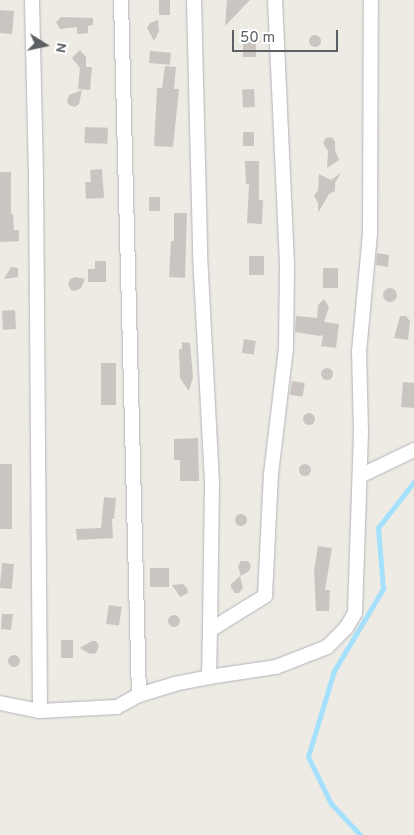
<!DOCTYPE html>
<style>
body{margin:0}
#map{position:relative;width:414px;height:835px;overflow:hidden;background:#eeebe4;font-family:Overpass,sans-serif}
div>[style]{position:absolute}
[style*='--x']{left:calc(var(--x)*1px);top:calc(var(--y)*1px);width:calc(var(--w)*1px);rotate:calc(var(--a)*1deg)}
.stream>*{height:4.5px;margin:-2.25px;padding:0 2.25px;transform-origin:2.25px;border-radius:2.25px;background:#a5e1fd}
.building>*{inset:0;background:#cac5c1;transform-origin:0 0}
.round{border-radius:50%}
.roads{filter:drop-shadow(0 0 1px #b1b5b9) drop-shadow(0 0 1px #b1b5b9)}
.street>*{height:14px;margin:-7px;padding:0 7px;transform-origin:7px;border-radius:7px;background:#fff}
span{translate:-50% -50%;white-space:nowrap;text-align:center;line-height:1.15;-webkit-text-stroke:4px #fff;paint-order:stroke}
.north{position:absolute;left:20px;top:20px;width:50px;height:50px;-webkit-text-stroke:4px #fff;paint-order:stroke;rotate:100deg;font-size:14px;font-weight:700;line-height:20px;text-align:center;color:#5c6064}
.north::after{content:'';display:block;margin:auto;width:18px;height:22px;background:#5c6064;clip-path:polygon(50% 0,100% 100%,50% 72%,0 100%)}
.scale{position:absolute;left:232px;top:30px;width:106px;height:22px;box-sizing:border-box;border:2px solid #5c6064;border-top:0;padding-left:6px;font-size:15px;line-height:18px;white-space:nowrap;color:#5c6064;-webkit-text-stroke:4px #fff;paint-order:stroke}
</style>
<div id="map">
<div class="stream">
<i style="--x:360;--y:835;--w:42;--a:-133.1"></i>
<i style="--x:331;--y:804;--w:52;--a:-116.1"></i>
<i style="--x:308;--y:757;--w:90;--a:-73.2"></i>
<i style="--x:334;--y:671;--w:96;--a:-59.1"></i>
<i style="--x:383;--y:589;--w:61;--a:-94.7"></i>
<i style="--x:378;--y:528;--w:58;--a:-52"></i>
</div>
<div class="building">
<i style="left:159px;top:0;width:11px;height:15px"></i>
<i style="clip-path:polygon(227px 0,250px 0,225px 26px)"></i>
<i style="clip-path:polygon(0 10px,14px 11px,12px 34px,0 33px)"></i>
<i style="clip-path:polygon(61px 17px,93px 18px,93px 25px,88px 26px,88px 33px,77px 34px,77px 27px,60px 29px,56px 22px)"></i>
<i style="clip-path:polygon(158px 20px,159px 31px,154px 41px,147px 28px,150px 23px)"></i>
<i class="round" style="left:309px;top:35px;width:12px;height:12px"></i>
<i style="left:256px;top:37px;width:20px;height:13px;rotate:90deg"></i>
<i style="clip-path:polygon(80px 50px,86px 57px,86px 67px,92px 67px,90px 90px,78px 89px,80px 68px,72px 58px)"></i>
<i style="left:150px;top:51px;width:21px;height:12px;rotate:5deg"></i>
<i style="clip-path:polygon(165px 66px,176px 67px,174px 89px,179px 89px,173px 147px,154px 146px,157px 88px,162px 88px)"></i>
<i style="left:254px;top:89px;width:18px;height:12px;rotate:87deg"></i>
<i style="clip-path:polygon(82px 90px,79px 104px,75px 107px,69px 105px,67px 101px,69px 95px)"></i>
<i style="left:85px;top:127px;width:23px;height:16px;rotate:2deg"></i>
<i style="left:243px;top:132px;width:11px;height:14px"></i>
<i style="clip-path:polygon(331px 137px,335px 141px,335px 150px,339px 160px,327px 168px,328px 151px,323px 143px,326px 138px)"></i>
<i style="clip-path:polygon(245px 161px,259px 161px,259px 200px,263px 200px,262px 224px,247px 223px,249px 184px,246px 184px)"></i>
<i style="clip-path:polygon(102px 169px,104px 198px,86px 199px,85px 182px,91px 182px,90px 170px)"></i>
<i style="clip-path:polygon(0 172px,11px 172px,11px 214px,13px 214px,14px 230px,19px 230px,19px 241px,0 242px)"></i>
<i style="clip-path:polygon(341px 173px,335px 183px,335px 191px,329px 194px,318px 213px,318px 203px,314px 196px,318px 190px,319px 174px,331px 180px)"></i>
<i style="left:149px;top:197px;width:11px;height:14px"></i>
<i style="clip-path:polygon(174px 213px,187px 213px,185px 278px,169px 277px,171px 241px,174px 241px)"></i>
<i style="clip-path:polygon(377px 253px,389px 255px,388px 267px,376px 265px)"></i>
<i style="left:249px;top:256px;width:15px;height:19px"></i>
<i style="clip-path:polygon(95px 261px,106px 261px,106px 282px,88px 282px,88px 269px,95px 269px)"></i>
<i style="clip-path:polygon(11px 267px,18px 268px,18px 277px,4px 279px)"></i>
<i style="left:323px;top:268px;width:15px;height:20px"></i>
<i style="clip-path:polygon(76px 277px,85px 279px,81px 288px,75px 291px,71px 290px,68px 284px,70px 279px)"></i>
<i class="round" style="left:383px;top:288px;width:14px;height:14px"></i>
<i style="clip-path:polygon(324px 299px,329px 307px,324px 322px,339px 324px,336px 348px,321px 346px,323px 335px,320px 336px,295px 332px,296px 316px,317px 318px,318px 305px)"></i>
<i style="left:15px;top:310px;width:19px;height:13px;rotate:87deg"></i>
<i style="clip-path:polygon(400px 316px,406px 316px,410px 321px,408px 340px,394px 338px)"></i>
<i style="left:244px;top:339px;width:12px;height:14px;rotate:9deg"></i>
<i style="clip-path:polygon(182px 342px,190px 343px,193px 377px,189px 391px,180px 378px,179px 349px,182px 349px)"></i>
<i style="left:101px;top:363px;width:15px;height:42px"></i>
<i class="round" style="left:321px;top:368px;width:12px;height:12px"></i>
<i style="left:292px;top:381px;width:13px;height:14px;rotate:9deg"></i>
<i style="clip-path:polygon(403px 382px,414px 383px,414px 408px,401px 407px)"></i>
<i class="round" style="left:303px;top:413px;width:12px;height:12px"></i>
<i style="clip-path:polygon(198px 438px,199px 481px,180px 481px,180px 460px,174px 460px,174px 439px)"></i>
<i class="round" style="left:299px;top:464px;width:12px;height:12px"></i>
<i style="left:0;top:464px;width:12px;height:65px"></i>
<i style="clip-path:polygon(104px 497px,116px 498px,114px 519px,112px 519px,113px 538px,77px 540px,76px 529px,101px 528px)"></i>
<i class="round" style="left:235px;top:514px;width:12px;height:12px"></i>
<i style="clip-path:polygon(318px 546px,332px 548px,325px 590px,330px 590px,329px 611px,316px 611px,314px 570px)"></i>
<i style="clip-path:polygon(241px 561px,248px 561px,251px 566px,249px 571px,241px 576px,238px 566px)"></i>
<i style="left:2px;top:563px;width:12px;height:25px;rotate:5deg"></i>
<i style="left:150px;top:568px;width:19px;height:19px"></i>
<i style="clip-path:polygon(240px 576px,243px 588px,239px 593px,235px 593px,231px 588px,231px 584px)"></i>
<i style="clip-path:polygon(183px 584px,187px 588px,188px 593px,180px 597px,172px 585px)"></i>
<i style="left:109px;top:605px;width:13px;height:19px;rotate:9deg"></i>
<i style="clip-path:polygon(2px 614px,13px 614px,11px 630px,1px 629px)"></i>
<i class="round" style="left:168px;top:615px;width:12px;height:12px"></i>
<i style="left:61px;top:640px;width:12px;height:18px"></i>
<i style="clip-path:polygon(92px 641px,96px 641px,99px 646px,96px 653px,90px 654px,80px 648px)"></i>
<i class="round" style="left:8px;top:655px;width:12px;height:12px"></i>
</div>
<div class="roads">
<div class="street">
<i style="--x:32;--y:0;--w:179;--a:88.7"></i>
<i style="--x:36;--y:179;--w:532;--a:89.57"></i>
<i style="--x:121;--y:0;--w:695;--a:88.52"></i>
<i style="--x:194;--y:0;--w:254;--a:88.6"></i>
<i style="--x:200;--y:254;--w:229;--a:87"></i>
<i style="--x:212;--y:483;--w:147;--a:90.8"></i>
<i style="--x:360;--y:476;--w:60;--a:-25.7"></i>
<i style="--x:209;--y:677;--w:68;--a:-8.5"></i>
<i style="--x:276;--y:667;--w:55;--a:-21.4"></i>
<i style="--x:327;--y:647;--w:27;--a:-45"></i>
<i style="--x:346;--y:628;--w:17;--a:-59"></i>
<i style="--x:355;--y:613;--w:181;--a:-88.1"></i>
<i style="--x:361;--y:432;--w:80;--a:-91.4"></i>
<i style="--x:359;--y:352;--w:120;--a:-84.7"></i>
<i style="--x:370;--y:233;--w:233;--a:-89.8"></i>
<i style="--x:0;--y:703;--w:41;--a:11.3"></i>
<i style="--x:40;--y:711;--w:77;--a:-3"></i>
<i style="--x:117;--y:707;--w:25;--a:-29"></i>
<i style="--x:139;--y:695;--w:37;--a:-17"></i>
<i style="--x:174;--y:684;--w:36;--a:-11"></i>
<i style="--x:209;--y:677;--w:47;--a:-88.8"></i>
<i style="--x:210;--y:630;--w:65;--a:-31.7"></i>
<i style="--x:265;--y:596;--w:122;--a:-87.2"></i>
<i style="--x:271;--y:474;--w:127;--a:-83.2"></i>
<i style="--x:286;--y:348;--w:84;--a:-89.3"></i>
<i style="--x:287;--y:264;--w:264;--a:-92.6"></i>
</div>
</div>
<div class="north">N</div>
<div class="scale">50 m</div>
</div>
